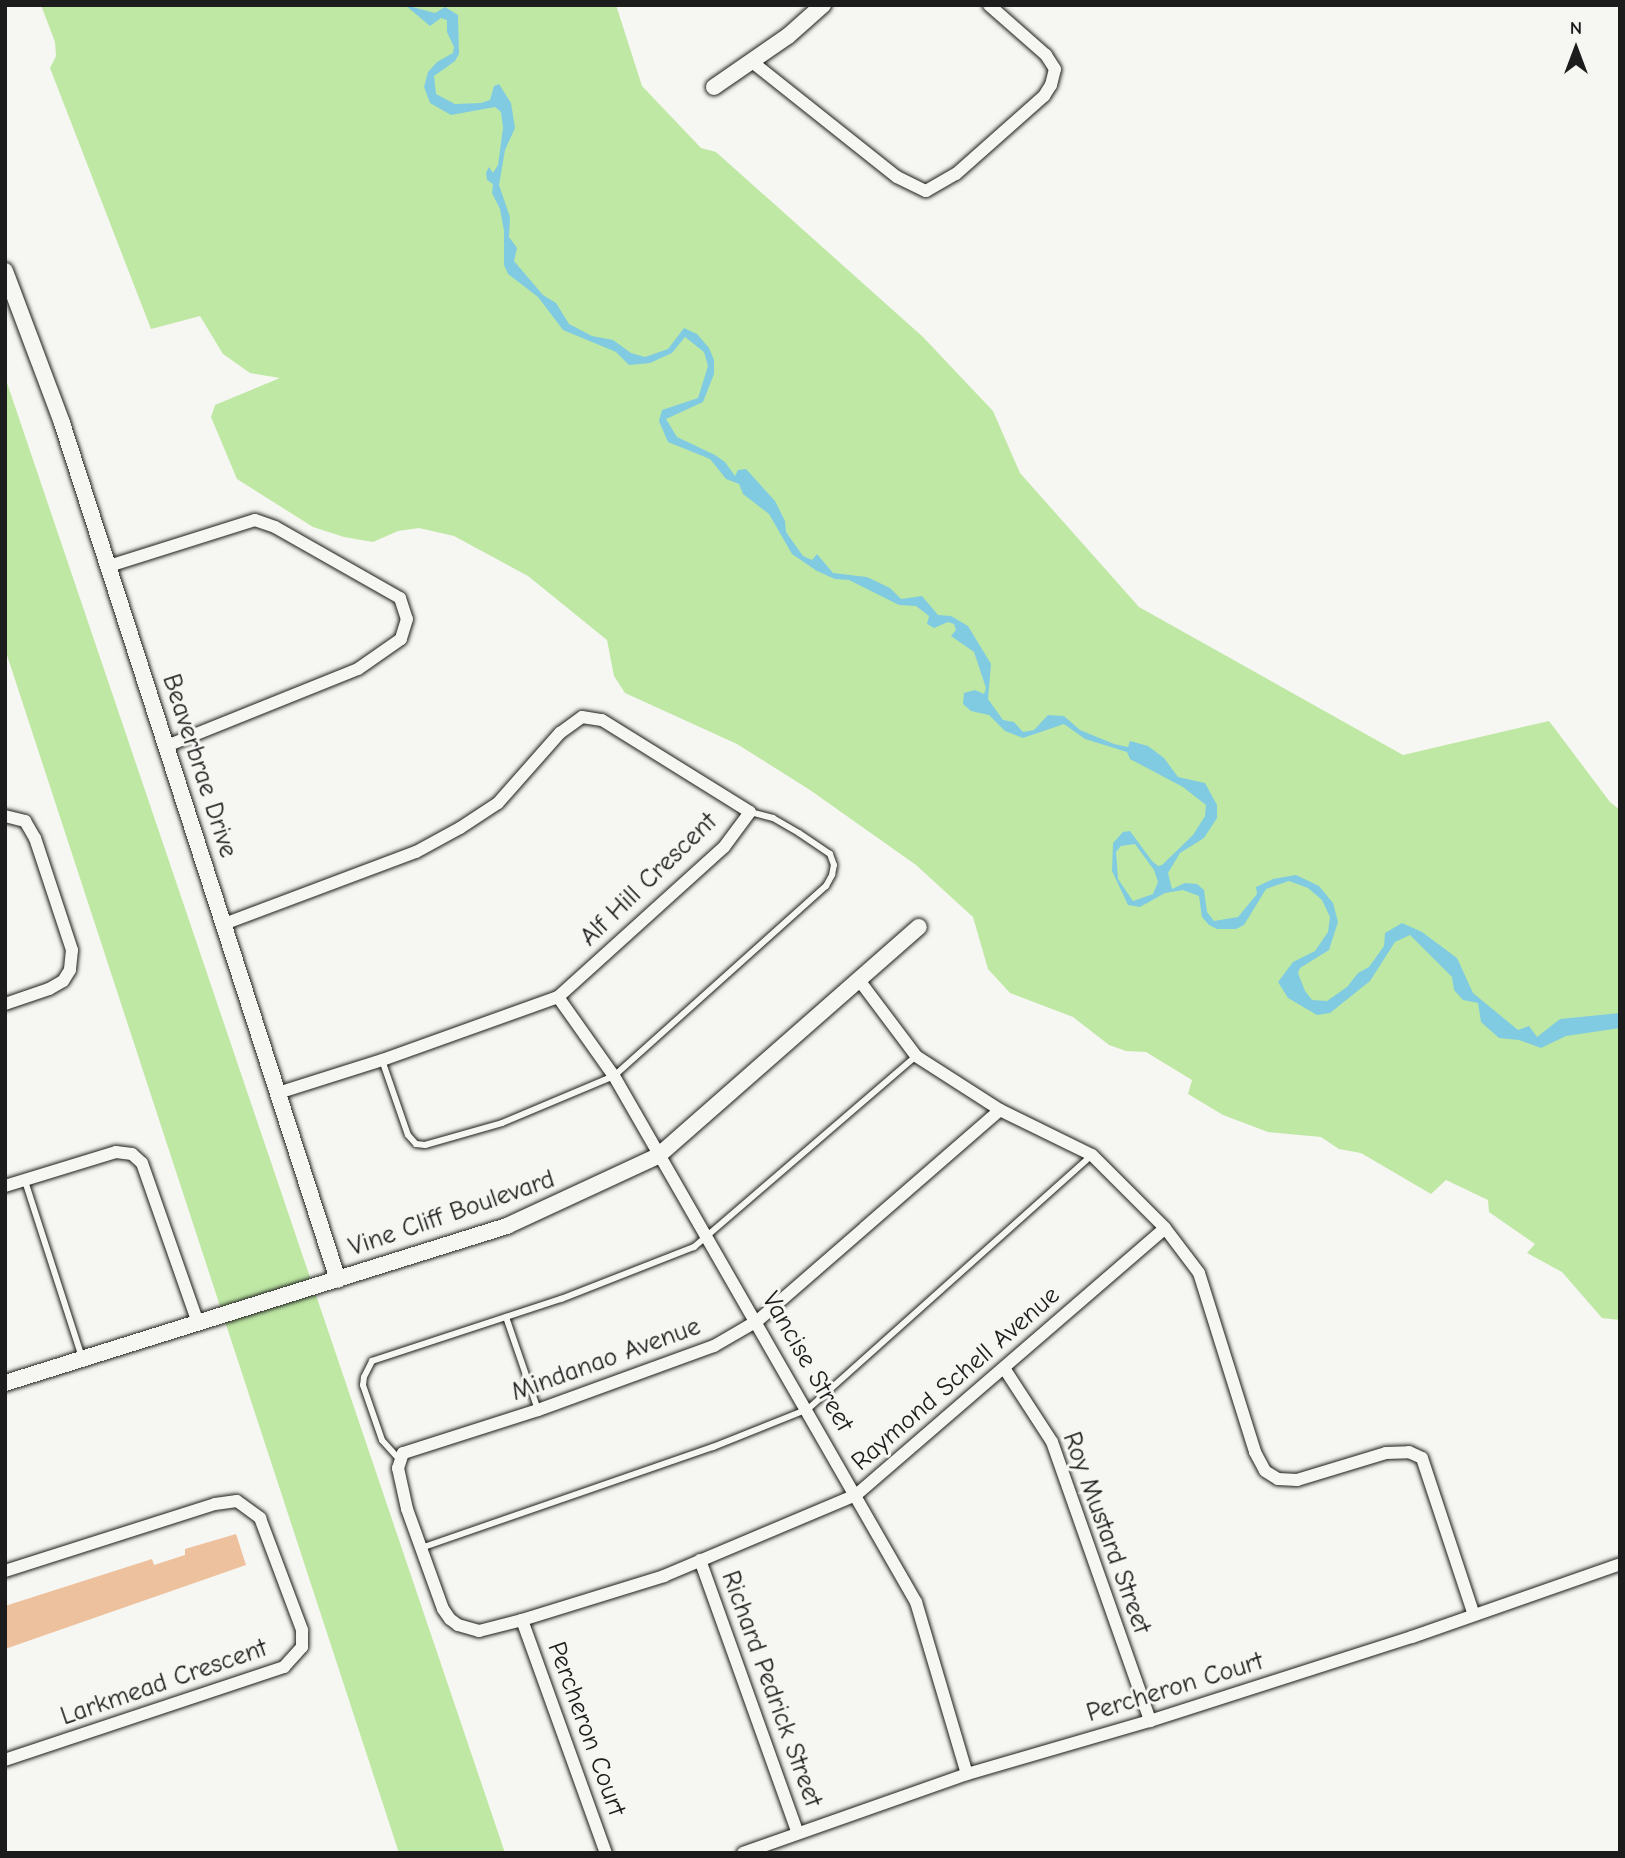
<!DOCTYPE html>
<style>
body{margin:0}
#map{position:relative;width:1625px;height:1858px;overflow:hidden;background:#f6f6f2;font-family:"Comic Neue",sans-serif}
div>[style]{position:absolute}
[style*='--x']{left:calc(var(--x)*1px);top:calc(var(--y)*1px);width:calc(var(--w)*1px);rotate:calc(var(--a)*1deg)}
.green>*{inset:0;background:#bfe8a4}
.water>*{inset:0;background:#80cbe1}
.building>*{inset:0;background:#edc19d}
.roads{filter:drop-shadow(0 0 2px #1c1c1c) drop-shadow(0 0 2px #1c1c1c)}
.service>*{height:6px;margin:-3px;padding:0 3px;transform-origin:3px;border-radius:3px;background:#f6f6f2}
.minor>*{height:12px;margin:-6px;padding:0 6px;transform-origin:6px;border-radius:6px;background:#f6f6f2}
.tertiary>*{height:16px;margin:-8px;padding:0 8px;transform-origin:8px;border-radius:8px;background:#f6f6f2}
span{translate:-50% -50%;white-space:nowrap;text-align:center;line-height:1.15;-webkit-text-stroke:6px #f6f6f2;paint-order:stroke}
.street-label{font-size:26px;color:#1c1c1c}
.frame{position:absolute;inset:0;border:7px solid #1c1c1c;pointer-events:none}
.north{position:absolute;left:1541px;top:14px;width:70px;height:70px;-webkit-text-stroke:5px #f6f6f2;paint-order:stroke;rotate:0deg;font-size:19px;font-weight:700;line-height:28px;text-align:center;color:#1c1c1c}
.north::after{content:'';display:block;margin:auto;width:24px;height:32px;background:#1c1c1c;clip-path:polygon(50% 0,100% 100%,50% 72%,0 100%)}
</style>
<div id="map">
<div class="green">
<i style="clip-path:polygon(41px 5px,616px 5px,642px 86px,701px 148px,716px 152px,923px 337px,993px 411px,1020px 473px,1139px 607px,1403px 755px,1549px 721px,1610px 802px,1620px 810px,1620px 1320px,1602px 1318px,1562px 1272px,1527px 1253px,1535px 1244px,1489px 1212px,1488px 1200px,1446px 1180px,1431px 1194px,1361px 1153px,1339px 1149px,1321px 1137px,1268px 1132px,1223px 1115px,1188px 1094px,1192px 1080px,1146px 1052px,1126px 1051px,1109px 1045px,1073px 1017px,1010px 993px,988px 969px,973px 917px,916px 865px,810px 790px,737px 744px,625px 693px,614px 676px,607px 640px,528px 576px,454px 536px,419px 528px,398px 531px,373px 542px,344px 537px,313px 527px,237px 479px,211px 417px,215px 405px,280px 378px,250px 373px,223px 354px,200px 316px,151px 329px,50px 68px,56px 56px,55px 42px)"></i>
<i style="clip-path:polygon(5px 377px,505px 1853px,399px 1853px,5px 649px)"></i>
</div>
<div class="water">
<i style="clip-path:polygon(evenodd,405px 5px,435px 13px,445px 7px,458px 15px,459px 54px,455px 61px,434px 76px,436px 94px,455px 104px,481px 103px,490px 100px,494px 86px,499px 84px,511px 103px,515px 128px,505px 150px,499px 185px,510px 217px,509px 237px,517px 248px,514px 261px,543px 295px,556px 303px,569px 324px,592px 336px,613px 340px,631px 353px,645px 357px,668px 349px,684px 328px,697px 334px,709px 348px,714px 360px,714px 374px,703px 402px,666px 419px,677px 437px,715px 455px,725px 462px,735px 476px,738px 470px,746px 469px,775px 501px,785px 521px,786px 532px,803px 556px,812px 560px,817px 554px,833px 573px,867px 577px,890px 588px,901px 599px,922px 596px,938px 615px,951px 616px,968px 626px,991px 664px,988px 699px,1003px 720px,1014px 722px,1023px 732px,1034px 730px,1048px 715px,1064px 716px,1080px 730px,1114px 744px,1128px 747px,1130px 741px,1148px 746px,1164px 758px,1178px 777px,1205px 783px,1217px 805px,1217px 818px,1204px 838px,1180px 853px,1168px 873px,1172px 889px,1185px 883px,1197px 884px,1204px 890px,1207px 912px,1214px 921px,1238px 917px,1257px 894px,1256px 887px,1273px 879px,1296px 875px,1319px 886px,1333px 903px,1338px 922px,1329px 950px,1300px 968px,1298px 973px,1305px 991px,1312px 1000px,1327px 1001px,1347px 987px,1358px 973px,1369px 967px,1384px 946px,1385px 933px,1402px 923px,1422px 932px,1457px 958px,1473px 993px,1518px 1030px,1529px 1026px,1537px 1037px,1560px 1019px,1620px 1013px,1620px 1028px,1566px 1036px,1541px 1048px,1519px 1040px,1499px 1038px,1481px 1022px,1478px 1003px,1463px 1000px,1454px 990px,1452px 977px,1410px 935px,1395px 942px,1370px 981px,1330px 1013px,1317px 1015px,1288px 998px,1278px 982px,1293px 962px,1315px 951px,1328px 932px,1330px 917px,1322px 900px,1308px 888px,1289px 881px,1266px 889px,1244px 925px,1236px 929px,1217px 929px,1209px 925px,1202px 917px,1199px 896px,1183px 890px,1165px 893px,1140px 907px,1128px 905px,1112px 871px,1113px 843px,1123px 832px,1130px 831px,1152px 861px,1158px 866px,1162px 865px,1193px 835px,1205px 816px,1206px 805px,1183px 787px,1130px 759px,1127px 752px,1085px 739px,1064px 724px,1023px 738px,1005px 731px,989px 715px,971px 711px,963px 704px,964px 693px,975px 690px,984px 694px,986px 688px,974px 652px,951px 636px,956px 630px,954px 624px,948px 622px,934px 628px,927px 624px,929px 616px,916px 606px,899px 605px,849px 580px,835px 579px,817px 571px,792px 554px,769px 514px,743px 494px,739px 484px,726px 479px,710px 459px,668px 442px,659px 421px,662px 410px,698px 398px,708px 366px,704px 352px,685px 337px,672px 353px,650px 363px,629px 365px,616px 352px,563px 330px,538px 297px,508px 274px,504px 265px,504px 231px,500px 209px,492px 193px,493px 184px,487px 180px,486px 173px,489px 167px,493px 173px,498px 165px,503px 128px,501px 112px,495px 107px,451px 115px,430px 103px,424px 87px,428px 72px,437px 62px,453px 53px,454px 47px,447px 32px,447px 20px,441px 18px,430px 26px,405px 5px,1135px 844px,1154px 870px,1158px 882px,1153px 894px,1133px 901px,1118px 879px,1116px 852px,1121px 846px,1135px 844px)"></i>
</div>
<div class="building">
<i style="clip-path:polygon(236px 1534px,246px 1565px,5px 1649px,5px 1606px,152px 1559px,154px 1565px,185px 1555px,185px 1549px)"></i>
</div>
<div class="roads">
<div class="service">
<i style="--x:382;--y:1060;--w:79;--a:70.9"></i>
<i style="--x:408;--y:1135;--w:12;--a:48"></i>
<i style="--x:416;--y:1144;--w:9;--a:6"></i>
<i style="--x:425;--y:1145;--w:80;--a:-15.9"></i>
<i style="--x:502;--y:1123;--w:121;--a:-22.8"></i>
<i style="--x:614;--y:1076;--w:285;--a:-41.9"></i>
<i style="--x:826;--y:886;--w:13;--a:-61"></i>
<i style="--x:832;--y:875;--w:10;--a:-79"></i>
<i style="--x:834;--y:865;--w:12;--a:-110"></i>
<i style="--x:830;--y:854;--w:37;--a:-146"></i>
<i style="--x:799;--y:833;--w:30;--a:-150"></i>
<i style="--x:773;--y:818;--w:24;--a:-165"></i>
<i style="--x:25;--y:1181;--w:185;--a:72.1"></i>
<i style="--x:506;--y:1317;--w:98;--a:71"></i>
<i style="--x:399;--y:1459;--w:25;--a:-132"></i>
<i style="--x:382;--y:1440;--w:58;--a:-109.1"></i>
<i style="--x:363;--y:1385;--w:8;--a:-83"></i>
<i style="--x:364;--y:1377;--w:18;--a:-63"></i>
<i style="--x:372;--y:1361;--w:199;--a:-18.2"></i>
<i style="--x:561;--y:1299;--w:143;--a:-21.4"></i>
<i style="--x:694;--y:1247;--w:293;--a:-40.7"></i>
<i style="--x:421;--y:1548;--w:309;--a:-19.1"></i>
<i style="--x:713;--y:1447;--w:102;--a:-21.8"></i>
<i style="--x:808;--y:1409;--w:381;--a:-41.8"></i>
</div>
<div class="minor">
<i style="--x:751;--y:61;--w:186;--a:38.5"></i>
<i style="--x:897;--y:177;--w:32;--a:26"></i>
<i style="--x:926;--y:191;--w:34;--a:-30"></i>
<i style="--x:956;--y:174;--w:118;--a:-41.6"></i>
<i style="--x:1044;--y:96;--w:13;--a:-58"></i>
<i style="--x:1051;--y:85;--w:16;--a:-76"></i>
<i style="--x:1055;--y:69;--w:17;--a:-123"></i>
<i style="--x:1046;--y:55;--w:76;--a:-138.7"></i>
<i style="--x:109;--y:566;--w:153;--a:-17.5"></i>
<i style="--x:255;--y:520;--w:21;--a:19"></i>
<i style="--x:275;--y:527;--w:144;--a:29.6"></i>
<i style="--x:400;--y:598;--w:22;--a:72"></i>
<i style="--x:407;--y:619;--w:21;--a:107"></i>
<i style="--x:401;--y:639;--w:52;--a:145.1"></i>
<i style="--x:358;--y:669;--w:207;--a:158.1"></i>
<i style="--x:5;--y:816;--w:21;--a:14"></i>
<i style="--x:25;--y:821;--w:20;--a:60"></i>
<i style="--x:35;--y:838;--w:118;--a:71.7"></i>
<i style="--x:72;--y:950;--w:20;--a:96"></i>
<i style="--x:70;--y:970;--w:13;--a:122"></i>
<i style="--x:63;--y:981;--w:16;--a:150"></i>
<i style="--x:49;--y:989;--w:46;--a:161.2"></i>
<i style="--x:224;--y:924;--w:205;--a:-20.6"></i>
<i style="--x:416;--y:852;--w:50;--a:-28.6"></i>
<i style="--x:460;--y:828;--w:45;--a:-33.3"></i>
<i style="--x:498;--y:803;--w:94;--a:-48.5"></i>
<i style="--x:560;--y:733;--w:27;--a:-36"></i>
<i style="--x:582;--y:717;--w:20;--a:9"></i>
<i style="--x:602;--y:720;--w:174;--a:31.9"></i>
<i style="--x:750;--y:812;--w:44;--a:126.6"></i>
<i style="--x:724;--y:847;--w:224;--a:137.9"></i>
<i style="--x:558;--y:997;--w:187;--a:160.3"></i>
<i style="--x:382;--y:1060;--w:109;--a:162.4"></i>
<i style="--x:859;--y:980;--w:95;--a:53.1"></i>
<i style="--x:916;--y:1056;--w:100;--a:32.7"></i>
<i style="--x:1000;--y:1110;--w:102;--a:26.1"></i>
<i style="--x:1092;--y:1155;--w:103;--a:45"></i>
<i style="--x:1165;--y:1228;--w:56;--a:52.9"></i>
<i style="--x:1199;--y:1273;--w:188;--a:72.6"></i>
<i style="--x:1255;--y:1452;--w:21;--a:62"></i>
<i style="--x:1265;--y:1471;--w:15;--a:32"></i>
<i style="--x:1278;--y:1479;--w:19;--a:3"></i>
<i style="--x:1297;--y:1480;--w:93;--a:-16.9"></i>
<i style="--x:1386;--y:1453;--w:23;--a:-2"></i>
<i style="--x:1409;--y:1452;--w:14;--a:25"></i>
<i style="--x:1422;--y:1458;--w:165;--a:71.7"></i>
<i style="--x:558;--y:997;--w:97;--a:54.7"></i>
<i style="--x:614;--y:1076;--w:607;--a:60.14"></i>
<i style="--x:916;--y:1602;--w:179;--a:73.5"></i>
<i style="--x:1000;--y:1110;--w:322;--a:139"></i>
<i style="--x:757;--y:1321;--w:50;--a:149.8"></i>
<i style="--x:714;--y:1346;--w:187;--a:160"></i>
<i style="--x:538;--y:1410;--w:142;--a:162.3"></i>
<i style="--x:403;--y:1453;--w:16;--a:108"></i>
<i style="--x:398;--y:1468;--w:42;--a:77.6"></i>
<i style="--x:407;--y:1509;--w:106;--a:70.2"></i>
<i style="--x:443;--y:1609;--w:12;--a:55"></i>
<i style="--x:450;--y:1619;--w:10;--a:37"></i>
<i style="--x:458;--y:1625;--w:22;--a:16"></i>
<i style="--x:479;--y:1631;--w:44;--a:-14.3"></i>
<i style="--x:522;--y:1620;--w:149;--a:-17.2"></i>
<i style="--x:664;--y:1576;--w:208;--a:-22.9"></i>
<i style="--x:856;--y:1495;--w:408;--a:-40.8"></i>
<i style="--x:5;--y:1186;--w:116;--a:-17"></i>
<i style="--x:116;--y:1152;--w:16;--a:7"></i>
<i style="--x:132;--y:1154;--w:13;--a:42"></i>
<i style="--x:142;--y:1163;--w:170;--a:70.7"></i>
<i style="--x:1004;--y:1368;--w:88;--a:57"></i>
<i style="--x:1052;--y:1442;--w:296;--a:70.6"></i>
<i style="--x:700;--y:1560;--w:290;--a:70.3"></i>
<i style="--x:5;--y:1571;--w:220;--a:-17.7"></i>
<i style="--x:215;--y:1504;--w:22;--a:-8"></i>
<i style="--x:237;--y:1501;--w:29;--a:36"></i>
<i style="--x:260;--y:1518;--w:120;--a:69.4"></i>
<i style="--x:302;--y:1630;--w:17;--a:90"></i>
<i style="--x:302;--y:1647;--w:27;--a:132"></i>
<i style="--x:284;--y:1667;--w:294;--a:161.6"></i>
<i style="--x:522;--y:1620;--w:248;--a:70.2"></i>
<i style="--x:743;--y:1853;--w:238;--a:-19.4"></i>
<i style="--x:967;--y:1774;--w:191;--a:-16.2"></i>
<i style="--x:1150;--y:1721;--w:275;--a:-17.8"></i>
<i style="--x:1412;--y:1637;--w:220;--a:-19.3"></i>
</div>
<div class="tertiary">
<i style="--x:714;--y:87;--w:90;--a:-34.6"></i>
<i style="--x:788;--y:36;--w:47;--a:-41.5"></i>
<i style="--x:5;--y:271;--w:162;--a:69.4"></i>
<i style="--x:62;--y:423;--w:900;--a:72.15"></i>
<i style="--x:5;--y:1383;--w:526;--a:-17.37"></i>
<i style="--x:507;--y:1226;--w:166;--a:-24.9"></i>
<i style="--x:658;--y:1156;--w:347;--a:-41.3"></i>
</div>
</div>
<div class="street-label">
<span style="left:199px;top:766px;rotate:72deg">Beaverbrae Drive</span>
<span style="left:649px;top:880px;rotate:-44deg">Alf Hill Crescent</span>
<span style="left:452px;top:1214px;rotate:-19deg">Vine Cliff Boulevard</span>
<span style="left:606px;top:1360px;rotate:-20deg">Mindanao Avenue</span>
<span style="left:807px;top:1362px;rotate:60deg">Vancise Street</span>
<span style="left:956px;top:1379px;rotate:-41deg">Raymond Schell Avenue</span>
<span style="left:1106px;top:1533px;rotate:70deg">Roy Mustard Street</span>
<span style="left:164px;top:1683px;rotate:-19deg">Larkmead Crescent</span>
<span style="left:1175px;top:1688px;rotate:-17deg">Percheron Court</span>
<span style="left:771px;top:1689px;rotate:70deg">Richard Pedrick Street</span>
<span style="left:586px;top:1729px;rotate:70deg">Percheron Court</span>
</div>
<div class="frame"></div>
<div class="north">N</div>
</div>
